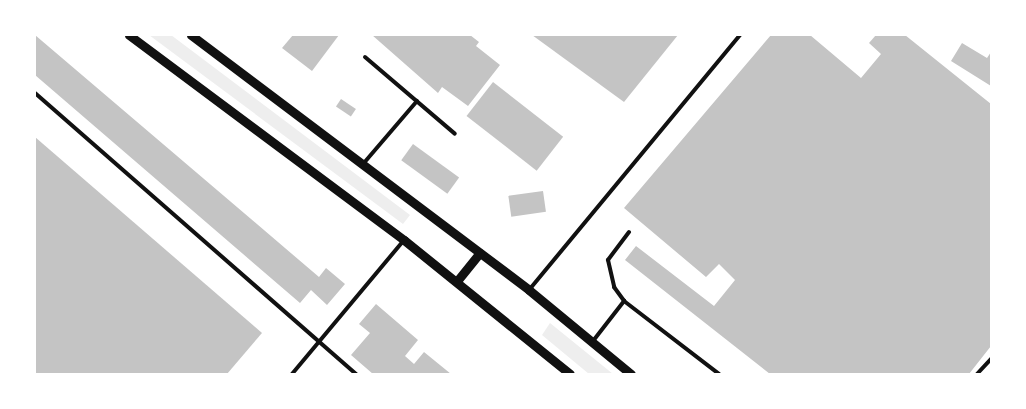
<!DOCTYPE html>
<style>
body{margin:0}
#map{position:relative;width:1026px;height:409px;overflow:hidden;background:#fff;font-family:Arial,sans-serif}
div>[style]{position:absolute}
[style*='--x']{left:calc(var(--x)*1px);top:calc(var(--y)*1px);width:calc(var(--w)*1px);rotate:calc(var(--a)*1deg)}
.green>*{inset:0;background:#eee}
.building>*{inset:0;background:#c4c4c4;transform-origin:0 0}
.service>*{height:4px;margin:-2px;padding:0 2px;transform-origin:2px;border-radius:2px;background:#111}
.tertiary>*{height:9px;margin:-4.5px;padding:0 4.5px;transform-origin:4.5px;border-radius:4.5px;background:#111}
span{translate:-50% -50%;white-space:nowrap;text-align:center;line-height:1.15;-webkit-text-stroke:4.5px #fff;paint-order:stroke}
.frame{position:absolute;inset:0;border:36px solid #fff;pointer-events:none}
</style>
<div id="map">
<div class="green">
<i style="clip-path:polygon(149px 35px,171px 35px,410px 215px,403px 224px)"></i>
<i style="clip-path:polygon(550px 323px,613px 374px,589px 374px,542px 335px)"></i>
</div>
<div class="building">
<i style="clip-path:polygon(35px 35px,319px 277px,326px 268px,345px 284px,327px 305px,311px 290px,300px 303px,35px 75px)"></i>
<i style="clip-path:polygon(293px 35px,339px 35px,312px 71px,282px 48px)"></i>
<i style="clip-path:polygon(372px 35px,470px 35px,479px 42px,476px 46px,500px 65px,468px 106px,442px 87px,438px 93px)"></i>
<i style="clip-path:polygon(532px 35px,678px 35px,624px 102px)"></i>
<i style="clip-path:polygon(771px 35px,810px 35px,861px 78px,881px 54px,869px 43px,876px 35px,905px 35px,991px 104px,991px 346px,969px 374px,770px 374px,625px 260px,636px 246px,714px 306px,735px 280px,719px 264px,706px 277px,624px 208px)"></i>
<i style="clip-path:polygon(962px 43px,987px 58px,991px 52px,991px 86px,951px 61px)"></i>
<i style="left:493px;top:82px;width:89px;height:43px;rotate:38deg"></i>
<i style="left:341px;top:99px;width:18px;height:9px;rotate:34deg"></i>
<i style="clip-path:polygon(35px 137px,262px 333px,227px 374px,35px 374px)"></i>
<i style="left:413px;top:144px;width:57px;height:20px;rotate:36deg"></i>
<i style="left:543px;top:191px;width:21px;height:35px;rotate:82deg"></i>
<i style="clip-path:polygon(376px 304px,418px 340px,405px 356px,414px 364px,424px 352px,451px 374px,373px 374px,351px 355px,370px 333px,359px 324px)"></i>
</div>
<div class="service">
<i style="--x:365;--y:57;--w:118;--a:40.5"></i>
<i style="--x:35;--y:93;--w:427;--a:41.2"></i>
<i style="--x:363;--y:164;--w:83;--a:-49.4"></i>
<i style="--x:629;--y:232;--w:35;--a:127"></i>
<i style="--x:608;--y:260;--w:28;--a:77"></i>
<i style="--x:614;--y:287;--w:17;--a:54"></i>
<i style="--x:624;--y:301;--w:120;--a:37.5"></i>
<i style="--x:529;--y:290;--w:331;--a:-50.4"></i>
<i style="--x:593;--y:341;--w:51;--a:-52.2"></i>
<i style="--x:292;--y:374;--w:175;--a:-50.1"></i>
<i style="--x:977;--y:374;--w:21;--a:-47"></i>
</div>
<div class="tertiary">
<i style="--x:129;--y:35;--w:343;--a:36.7"></i>
<i style="--x:404;--y:240;--w:213;--a:38.9"></i>
<i style="--x:191;--y:35;--w:423;--a:37"></i>
<i style="--x:529;--y:290;--w:132;--a:39.5"></i>
<i style="--x:457;--y:281;--w:36;--a:-51"></i>
</div>
<div class="frame"></div>
</div>
